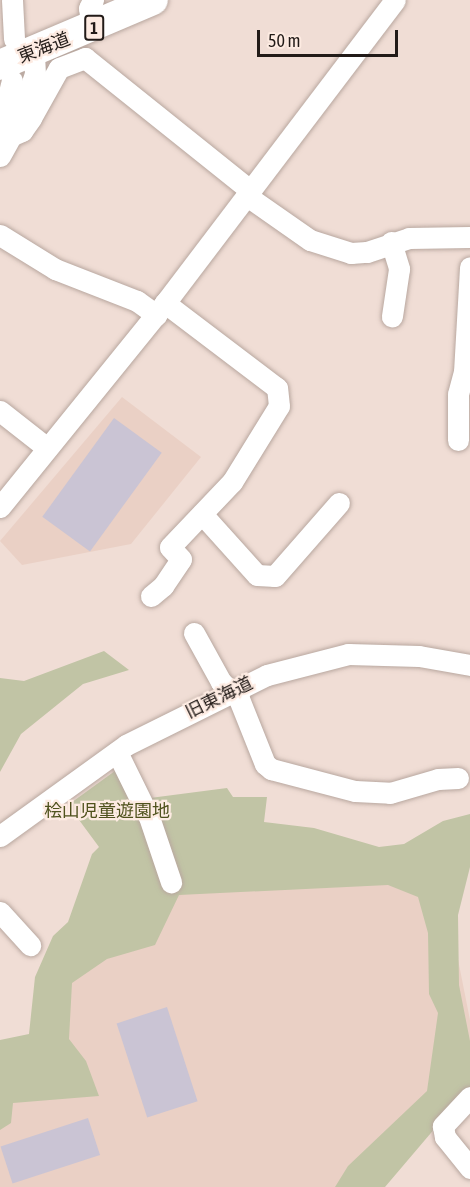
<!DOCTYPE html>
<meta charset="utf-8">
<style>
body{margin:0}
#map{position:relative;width:470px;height:1187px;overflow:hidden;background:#f0ddd5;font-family:"Asap Condensed","Noto Sans JP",sans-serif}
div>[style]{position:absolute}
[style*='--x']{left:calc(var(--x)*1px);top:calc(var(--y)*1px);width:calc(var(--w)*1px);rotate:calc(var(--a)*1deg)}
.built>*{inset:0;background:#ead0c5}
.green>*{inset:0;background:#c1c4a5}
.building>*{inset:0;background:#cac4d4;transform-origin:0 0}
.roads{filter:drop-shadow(0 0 2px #b8a79f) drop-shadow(0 0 2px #b8a79f)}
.minor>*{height:21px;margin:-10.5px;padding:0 10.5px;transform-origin:10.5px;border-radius:10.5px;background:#fff}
.highway>*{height:30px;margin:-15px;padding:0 15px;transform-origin:15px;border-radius:15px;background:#fff}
span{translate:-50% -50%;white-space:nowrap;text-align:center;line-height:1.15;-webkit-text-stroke:4.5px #fdebe2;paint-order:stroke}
.shield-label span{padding:2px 4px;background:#fdebe2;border:2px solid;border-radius:4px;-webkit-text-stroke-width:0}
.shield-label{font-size:16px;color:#221b18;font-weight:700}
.street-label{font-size:18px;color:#221b18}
.park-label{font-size:18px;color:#4f521d}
.scale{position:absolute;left:257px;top:30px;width:141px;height:27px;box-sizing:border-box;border:3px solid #221b18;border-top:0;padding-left:8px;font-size:18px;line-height:21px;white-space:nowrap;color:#221b18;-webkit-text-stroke:4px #fdebe2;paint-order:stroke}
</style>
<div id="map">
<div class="built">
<i style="clip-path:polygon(122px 397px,201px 457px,131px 544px,22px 565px,0 541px)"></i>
<i style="clip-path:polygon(269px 836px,411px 859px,451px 924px,470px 1020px,470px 1079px,377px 1187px,0 1187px,0 1050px,37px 1046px,51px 947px)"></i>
</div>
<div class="green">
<i style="clip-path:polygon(104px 651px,129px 670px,83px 684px,21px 734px,0 772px,0 678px,24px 681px)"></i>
<i style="clip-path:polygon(119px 768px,150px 798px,227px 788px,233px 797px,267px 797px,264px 822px,314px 828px,379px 847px,404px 844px,443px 821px,470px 814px,470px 867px,458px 915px,459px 985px,470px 1041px,470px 1087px,385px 1187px,335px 1187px,348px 1166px,427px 1091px,438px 1013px,429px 994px,428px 933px,418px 897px,388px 885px,179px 895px,155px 945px,107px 959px,72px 983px,69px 1039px,86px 1061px,99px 1096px,13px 1103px,11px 1123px,0 1130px,0 1040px,29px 1034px,35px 977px,53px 936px,68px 922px,92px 854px,99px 847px,68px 805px)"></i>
</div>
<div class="building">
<i style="left:114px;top:418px;width:59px;height:122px;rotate:36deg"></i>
<i style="left:167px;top:1007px;width:99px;height:53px;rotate:72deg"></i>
<i style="left:88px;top:1118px;width:39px;height:92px;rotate:72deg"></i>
</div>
<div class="roads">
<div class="minor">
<i style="--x:12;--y:0;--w:39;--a:87"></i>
<i style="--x:92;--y:29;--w:21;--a:-98"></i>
<i style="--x:89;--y:8;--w:9;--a:-63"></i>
<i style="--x:0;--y:129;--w:50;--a:-76.2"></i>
<i style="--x:13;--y:135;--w:10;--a:-24"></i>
<i style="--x:22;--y:131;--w:16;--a:-55"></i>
<i style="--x:31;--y:118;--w:57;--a:-60.8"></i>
<i style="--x:59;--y:68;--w:28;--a:-21"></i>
<i style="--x:85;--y:58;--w:213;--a:38.7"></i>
<i style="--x:0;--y:156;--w:35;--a:-61"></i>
<i style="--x:17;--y:125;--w:54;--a:-70.6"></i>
<i style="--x:35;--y:74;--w:22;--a:-93"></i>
<i style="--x:247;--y:196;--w:77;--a:34.9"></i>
<i style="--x:310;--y:240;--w:43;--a:17.6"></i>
<i style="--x:351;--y:253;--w:16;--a:-4"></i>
<i style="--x:367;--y:252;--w:44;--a:-18.4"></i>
<i style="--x:409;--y:238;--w:61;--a:-0.9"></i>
<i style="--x:0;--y:235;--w:65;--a:31.7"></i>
<i style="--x:55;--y:269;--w:88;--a:21.3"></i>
<i style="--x:137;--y:301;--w:24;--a:36"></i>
<i style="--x:391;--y:242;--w:28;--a:73"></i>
<i style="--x:399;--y:269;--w:48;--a:98.5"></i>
<i style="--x:0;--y:411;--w:60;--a:38.2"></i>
<i style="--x:458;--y:440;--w:46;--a:-90"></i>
<i style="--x:458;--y:394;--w:23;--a:-75"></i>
<i style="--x:464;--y:372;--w:105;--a:-86.7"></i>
<i style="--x:0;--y:507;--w:262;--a:-51"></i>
<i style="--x:165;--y:303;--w:380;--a:-52.8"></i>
<i style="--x:202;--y:514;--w:82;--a:48"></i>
<i style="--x:257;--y:575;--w:18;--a:3"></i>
<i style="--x:275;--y:576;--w:97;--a:-48.8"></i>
<i style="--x:151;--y:596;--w:16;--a:-40"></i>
<i style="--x:163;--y:586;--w:32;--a:-56"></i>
<i style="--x:181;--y:559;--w:16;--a:-133"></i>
<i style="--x:170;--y:547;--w:90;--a:-46.4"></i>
<i style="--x:232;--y:482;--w:89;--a:-58.3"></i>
<i style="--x:279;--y:406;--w:18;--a:-96"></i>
<i style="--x:277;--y:388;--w:141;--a:-142.8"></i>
<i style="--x:194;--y:633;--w:56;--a:61.1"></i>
<i style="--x:221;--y:682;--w:25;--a:43"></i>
<i style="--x:239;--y:699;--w:70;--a:68.2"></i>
<i style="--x:265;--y:764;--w:8;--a:40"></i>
<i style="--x:271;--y:769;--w:87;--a:14.7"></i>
<i style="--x:355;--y:791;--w:35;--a:3"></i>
<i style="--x:390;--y:793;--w:50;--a:-16.3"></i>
<i style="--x:438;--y:779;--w:20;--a:-3"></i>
<i style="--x:117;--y:752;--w:72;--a:63.8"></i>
<i style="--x:149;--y:817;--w:69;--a:71.3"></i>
<i style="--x:0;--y:836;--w:155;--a:-35.8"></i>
<i style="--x:126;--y:745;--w:157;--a:-26.4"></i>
<i style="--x:267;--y:675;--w:84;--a:-14.5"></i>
<i style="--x:348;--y:654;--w:71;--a:1.6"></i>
<i style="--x:419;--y:656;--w:52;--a:10"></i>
<i style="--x:0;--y:912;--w:45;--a:47.7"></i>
<i style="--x:470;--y:1097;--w:40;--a:133"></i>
<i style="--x:443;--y:1126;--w:11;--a:80"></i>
<i style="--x:445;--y:1137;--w:40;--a:51"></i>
</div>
<div class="highway">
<i style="--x:0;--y:65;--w:166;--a:-23"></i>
</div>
</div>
<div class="shield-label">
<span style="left:94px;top:28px">1</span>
</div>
<div class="street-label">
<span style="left:44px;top:48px;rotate:-21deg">東海道</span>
<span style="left:219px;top:698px;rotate:-26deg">旧東海道</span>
</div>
<div class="park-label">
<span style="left:107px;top:811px">桧山児童遊園地</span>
</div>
<div class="scale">50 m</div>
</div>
